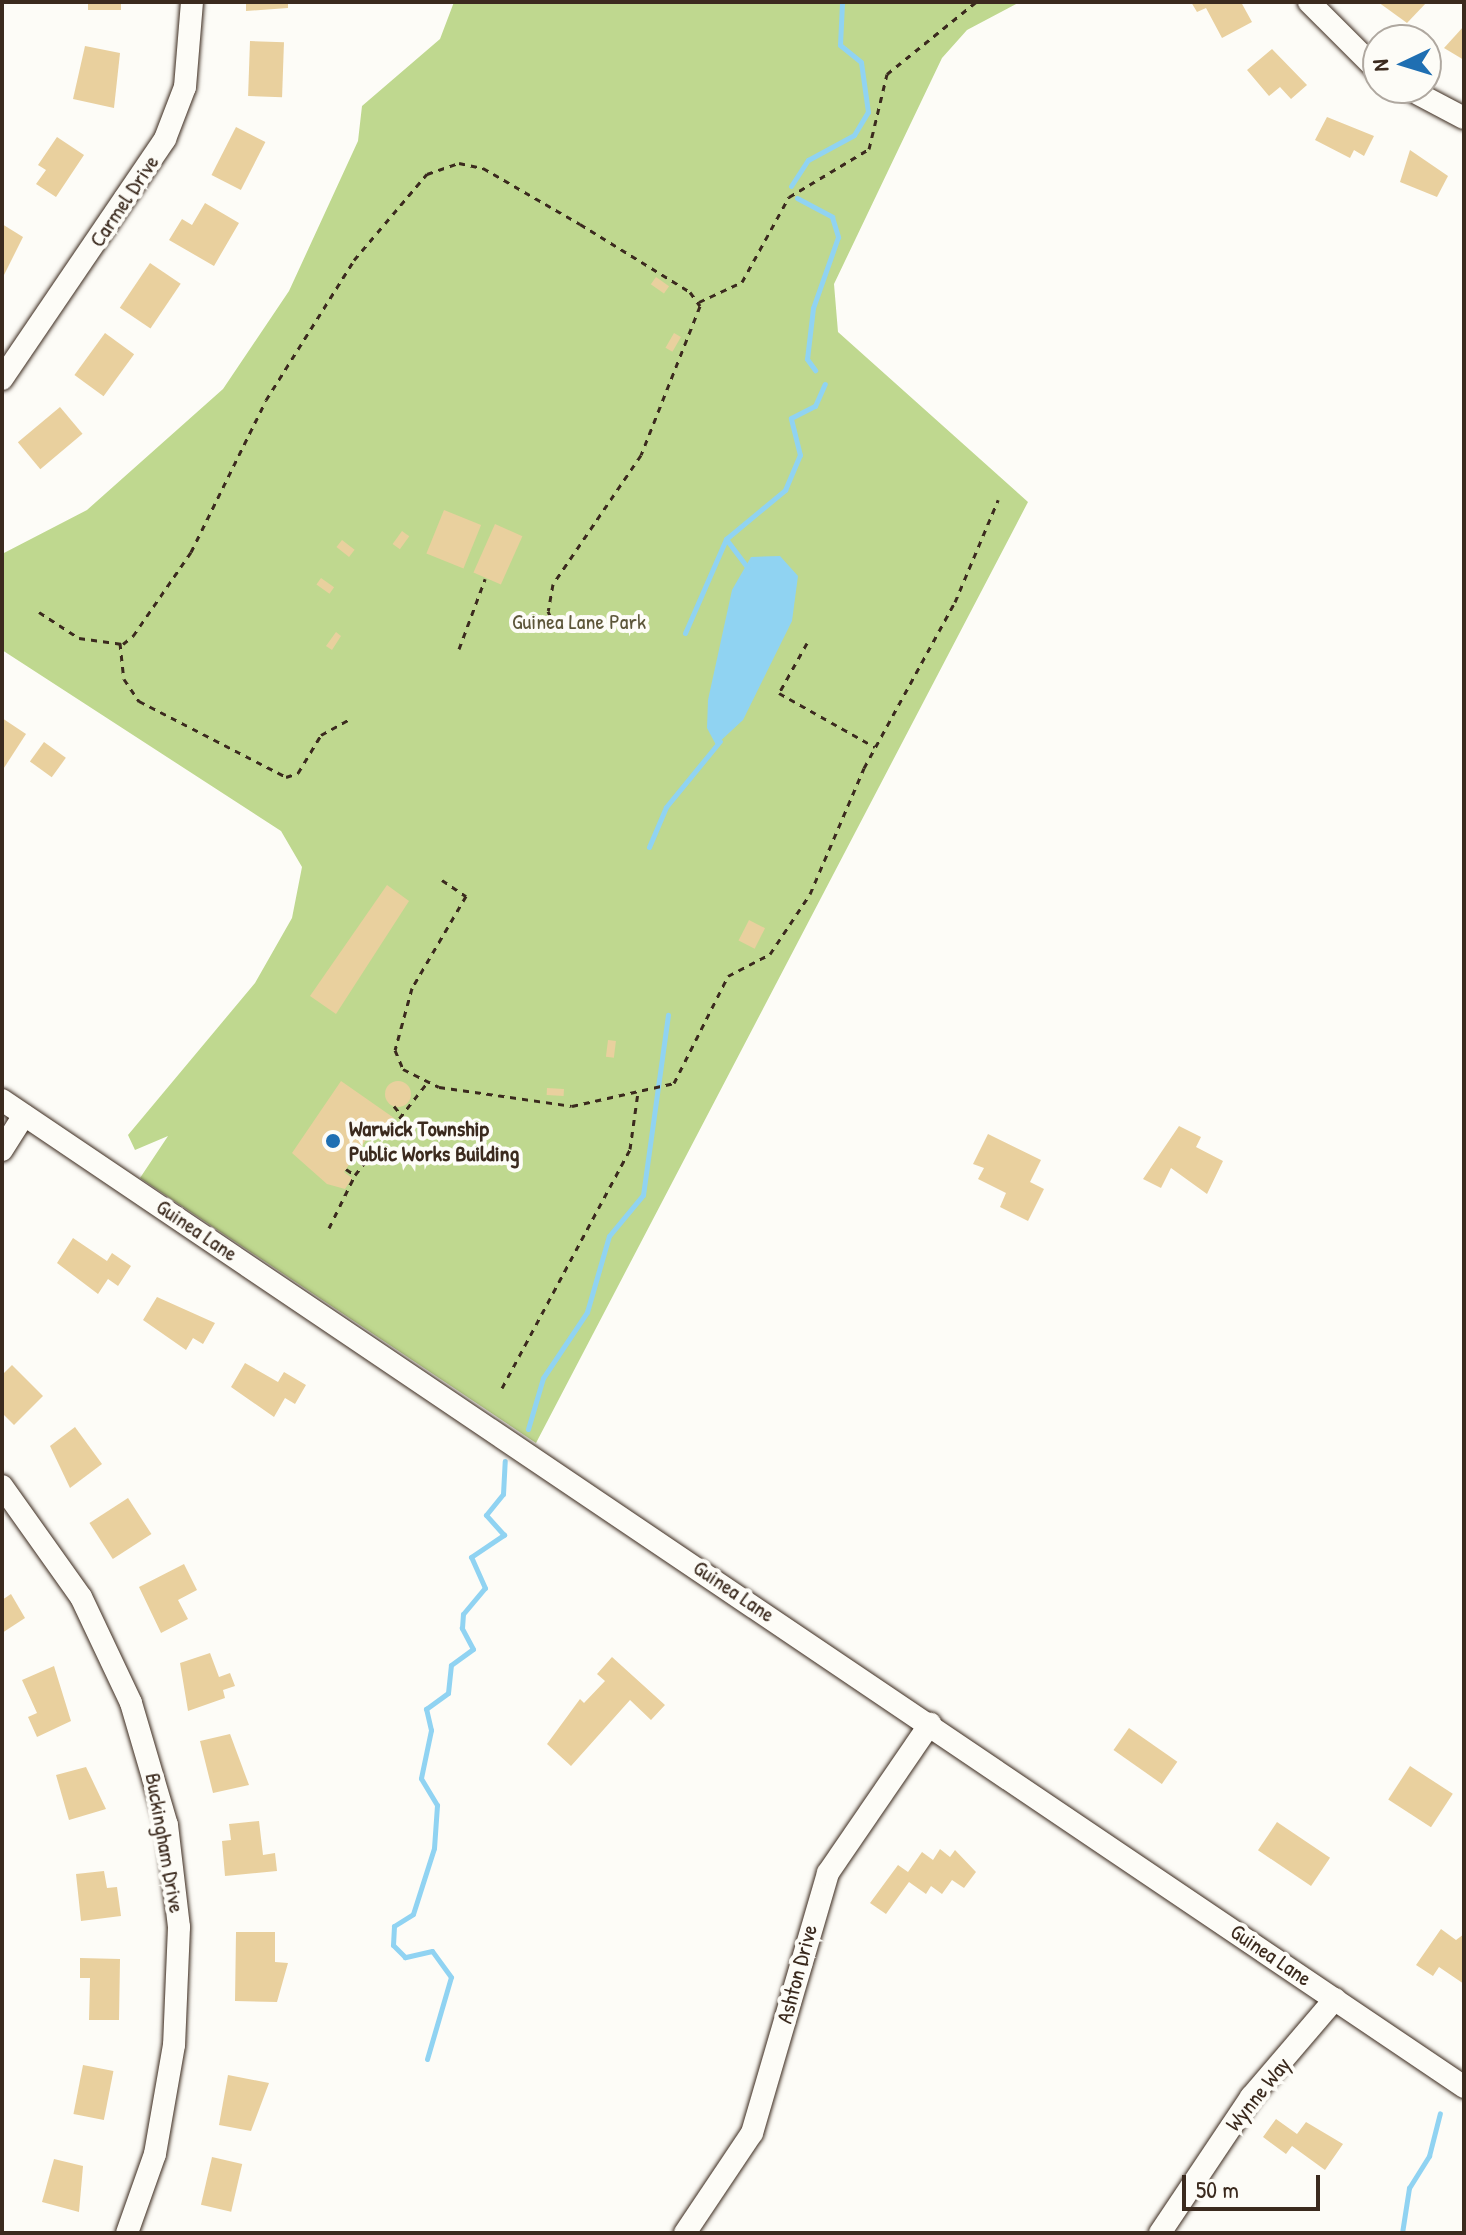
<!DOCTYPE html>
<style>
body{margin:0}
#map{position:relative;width:1466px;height:2235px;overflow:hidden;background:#fdfcf7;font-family:"Patrick Hand",sans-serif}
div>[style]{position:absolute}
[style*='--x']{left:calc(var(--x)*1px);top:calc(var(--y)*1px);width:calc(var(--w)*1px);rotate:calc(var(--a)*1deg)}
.green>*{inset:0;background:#bfd88f}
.water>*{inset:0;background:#90d3f2}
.stream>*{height:5px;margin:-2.5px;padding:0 2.5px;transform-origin:2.5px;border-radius:2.5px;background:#90d3f2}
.building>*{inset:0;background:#e9d09e;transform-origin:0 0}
.round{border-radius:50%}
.path>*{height:3px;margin-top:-1.5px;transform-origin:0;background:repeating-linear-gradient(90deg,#3b2a1e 0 6px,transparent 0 12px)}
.roads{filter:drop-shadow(0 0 2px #3b2a1e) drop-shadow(0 0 2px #3b2a1e)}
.minor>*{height:22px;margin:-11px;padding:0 11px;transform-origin:11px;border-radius:11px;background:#fdfcf7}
.dots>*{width:22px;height:22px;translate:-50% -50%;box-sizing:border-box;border:4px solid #fdfcf7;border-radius:50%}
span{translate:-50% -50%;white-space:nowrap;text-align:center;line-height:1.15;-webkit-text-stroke:8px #fdfcf7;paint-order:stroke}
.street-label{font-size:22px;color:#3b2a1e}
.park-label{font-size:22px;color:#5c563a}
.poi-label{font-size:22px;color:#3b2a1e;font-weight:700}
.left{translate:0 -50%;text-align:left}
.frame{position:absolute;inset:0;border:4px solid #3b2a1e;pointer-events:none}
.north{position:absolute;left:1362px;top:24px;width:80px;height:80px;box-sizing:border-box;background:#fdfcf7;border:2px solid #afa8a0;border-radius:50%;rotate:266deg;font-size:22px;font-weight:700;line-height:32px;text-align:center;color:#3b2a1e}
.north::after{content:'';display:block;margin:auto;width:28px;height:36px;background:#1f6fb2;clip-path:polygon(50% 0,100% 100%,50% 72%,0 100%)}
.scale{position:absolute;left:1182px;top:2175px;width:138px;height:36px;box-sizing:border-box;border:4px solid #3b2a1e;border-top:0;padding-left:10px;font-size:24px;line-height:28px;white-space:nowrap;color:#3b2a1e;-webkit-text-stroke:6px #fdfcf7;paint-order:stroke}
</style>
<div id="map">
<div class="green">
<i style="clip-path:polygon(454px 2px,1020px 2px,967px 30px,942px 58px,834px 284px,838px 332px,1028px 502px,536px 1443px,140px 1178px,168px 1136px,135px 1150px,128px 1135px,255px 983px,292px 918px,302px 867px,281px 831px,2px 650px,2px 554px,87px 510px,223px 389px,289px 291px,358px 141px,362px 106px,440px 39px)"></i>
</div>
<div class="water">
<i style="clip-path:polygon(780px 556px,798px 576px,792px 621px,743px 720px,716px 745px,707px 728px,708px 700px,732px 590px,751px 557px)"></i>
</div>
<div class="stream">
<i style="--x:791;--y:186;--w:31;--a:-57"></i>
<i style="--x:808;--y:160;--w:52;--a:-28.5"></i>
<i style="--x:854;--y:135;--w:27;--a:-59"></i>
<i style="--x:868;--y:112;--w:50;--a:-98"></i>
<i style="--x:861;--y:62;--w:27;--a:-141"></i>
<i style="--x:840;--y:45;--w:43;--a:-87.3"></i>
<i style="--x:797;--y:198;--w:40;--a:28"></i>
<i style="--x:832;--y:217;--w:21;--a:73"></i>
<i style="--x:838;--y:237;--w:75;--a:109.4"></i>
<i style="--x:813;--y:308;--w:51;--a:96.7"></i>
<i style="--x:807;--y:359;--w:14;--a:54"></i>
<i style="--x:726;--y:539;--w:35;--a:53"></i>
<i style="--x:685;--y:633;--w:103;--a:-66.4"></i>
<i style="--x:726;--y:539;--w:77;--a:-39.7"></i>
<i style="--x:785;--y:490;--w:38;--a:-67"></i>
<i style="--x:800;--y:455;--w:38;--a:-104"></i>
<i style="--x:791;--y:418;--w:27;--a:-27"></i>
<i style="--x:815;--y:406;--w:24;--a:-66"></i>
<i style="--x:649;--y:847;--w:43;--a:-67"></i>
<i style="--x:666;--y:807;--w:85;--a:-50.7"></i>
<i style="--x:528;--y:1429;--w:53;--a:-73.6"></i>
<i style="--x:543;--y:1378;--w:79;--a:-56.3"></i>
<i style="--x:587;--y:1312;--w:79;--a:-73.9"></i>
<i style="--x:609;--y:1236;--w:53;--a:-50.3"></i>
<i style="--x:643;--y:1195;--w:182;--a:-82.1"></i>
<i style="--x:427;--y:2059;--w:85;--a:-73.7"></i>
<i style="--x:451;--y:1977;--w:32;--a:-126"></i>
<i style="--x:432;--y:1951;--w:28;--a:167"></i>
<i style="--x:405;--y:1957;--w:17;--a:-135"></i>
<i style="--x:393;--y:1945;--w:19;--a:-87"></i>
<i style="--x:394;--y:1926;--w:22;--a:-32"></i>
<i style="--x:413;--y:1914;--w:69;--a:-72.3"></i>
<i style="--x:434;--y:1848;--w:43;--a:-86"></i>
<i style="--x:437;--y:1805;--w:31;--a:-121"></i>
<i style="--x:421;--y:1778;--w:49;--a:-78.2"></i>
<i style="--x:431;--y:1730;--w:22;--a:-103"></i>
<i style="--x:426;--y:1709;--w:27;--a:-36"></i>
<i style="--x:448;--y:1693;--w:28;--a:-84"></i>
<i style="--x:451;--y:1665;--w:27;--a:-36"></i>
<i style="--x:473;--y:1649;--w:24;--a:-118"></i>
<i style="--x:462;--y:1628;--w:14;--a:-86"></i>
<i style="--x:463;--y:1614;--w:34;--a:-50"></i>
<i style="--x:485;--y:1588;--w:34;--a:-114"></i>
<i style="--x:471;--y:1557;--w:40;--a:-34"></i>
<i style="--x:504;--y:1535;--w:27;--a:-132"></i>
<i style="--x:486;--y:1515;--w:27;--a:-51"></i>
<i style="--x:503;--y:1494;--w:33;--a:-87"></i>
<i style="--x:1402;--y:2233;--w:46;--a:-81.2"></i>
<i style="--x:1409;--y:2188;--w:38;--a:-58"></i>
<i style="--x:1429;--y:2156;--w:44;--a:-75.7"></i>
</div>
<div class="building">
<i style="left:88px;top:2px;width:33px;height:8px"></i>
<i style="clip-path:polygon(246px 2px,288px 2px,288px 8px,246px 11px)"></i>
<i style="clip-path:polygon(1191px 2px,1241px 2px,1252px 22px,1222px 38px,1206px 8px,1197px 12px)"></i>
<i style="clip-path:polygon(1378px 2px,1427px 2px,1407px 23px)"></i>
<i style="clip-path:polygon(1464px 26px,1464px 60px,1444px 48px)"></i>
<i style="left:250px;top:41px;width:34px;height:55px;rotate:2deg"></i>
<i style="clip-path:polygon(85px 46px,120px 53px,114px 108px,73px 99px)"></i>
<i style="clip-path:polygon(1272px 49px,1307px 85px,1291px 99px,1280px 87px,1269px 96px,1247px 70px)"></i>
<i style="clip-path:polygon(1327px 117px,1374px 136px,1364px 156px,1354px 150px,1350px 158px,1315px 140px)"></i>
<i style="left:236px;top:127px;width:33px;height:54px;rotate:27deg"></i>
<i style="clip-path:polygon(57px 137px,84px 155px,56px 197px,36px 184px,46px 170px,38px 165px)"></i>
<i style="clip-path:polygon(1410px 150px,1448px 176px,1437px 197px,1400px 182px)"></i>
<i style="clip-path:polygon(205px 203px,239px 223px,214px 266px,169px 240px,182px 219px,192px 225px)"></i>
<i style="clip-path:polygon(2px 224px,23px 237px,2px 279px)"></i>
<i style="left:150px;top:263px;width:37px;height:54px;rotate:34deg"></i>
<i style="left:656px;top:277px;width:16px;height:9px;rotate:35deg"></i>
<i style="left:105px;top:333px;width:36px;height:52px;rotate:36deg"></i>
<i style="left:674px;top:333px;width:8px;height:17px;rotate:30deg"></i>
<i style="left:60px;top:407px;width:35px;height:55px;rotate:50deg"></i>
<i style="left:444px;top:510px;width:40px;height:47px;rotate:22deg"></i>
<i style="left:495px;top:524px;width:30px;height:53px;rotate:24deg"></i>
<i style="left:402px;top:531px;width:9px;height:16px;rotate:36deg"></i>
<i style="left:342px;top:540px;width:16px;height:9px;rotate:38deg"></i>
<i style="left:321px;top:578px;width:16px;height:8px;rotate:35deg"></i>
<i style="clip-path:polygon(336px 632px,341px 636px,332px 650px,326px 646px)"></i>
<i style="clip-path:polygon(2px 718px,26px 734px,2px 771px)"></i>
<i style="left:44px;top:742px;width:27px;height:24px;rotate:36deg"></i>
<i style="clip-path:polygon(387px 885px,409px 901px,336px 1014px,310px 996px)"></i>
<i style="left:749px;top:920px;width:18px;height:23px;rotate:27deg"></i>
<i style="left:608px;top:1040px;width:8px;height:17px;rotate:7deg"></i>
<i class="round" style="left:385px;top:1081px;width:26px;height:26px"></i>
<i style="clip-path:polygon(341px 1081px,394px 1118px,387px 1128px,378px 1122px,344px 1172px,352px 1178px,345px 1189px,327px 1184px,292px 1153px)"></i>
<i style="left:547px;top:1088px;width:17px;height:7px;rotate:3deg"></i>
<i style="clip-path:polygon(1179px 1126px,1201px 1137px,1196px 1147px,1223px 1161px,1207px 1194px,1171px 1168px,1161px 1188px,1143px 1179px)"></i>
<i style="clip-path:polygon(988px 1134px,1041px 1160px,1030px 1182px,1044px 1189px,1028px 1221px,1000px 1207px,1006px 1193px,978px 1179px,984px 1168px,973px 1164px)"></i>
<i style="clip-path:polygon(73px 1238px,107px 1261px,112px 1253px,131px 1266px,118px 1286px,108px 1279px,98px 1294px,57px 1263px)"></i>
<i style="clip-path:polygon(157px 1297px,215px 1323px,203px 1344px,193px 1338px,186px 1350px,143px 1320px)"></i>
<i style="clip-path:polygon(245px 1363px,278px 1382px,284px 1372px,306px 1385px,295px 1404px,285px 1398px,274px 1417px,231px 1387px)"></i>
<i style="clip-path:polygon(12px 1365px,43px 1396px,14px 1425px,2px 1413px,2px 1375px)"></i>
<i style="clip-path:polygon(75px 1427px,102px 1464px,70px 1488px,50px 1446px)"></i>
<i style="left:128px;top:1498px;width:43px;height:46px;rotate:57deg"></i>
<i style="clip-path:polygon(184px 1564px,197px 1590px,178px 1600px,188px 1619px,161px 1633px,139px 1587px)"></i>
<i style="clip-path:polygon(11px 1594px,25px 1618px,2px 1633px,2px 1600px)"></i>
<i style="clip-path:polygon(210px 1653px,219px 1677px,230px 1673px,235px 1686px,223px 1690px,225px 1698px,188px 1711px,180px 1663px)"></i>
<i style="clip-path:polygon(612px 1657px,665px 1705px,651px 1720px,630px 1700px,571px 1766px,547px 1744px,580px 1699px,584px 1703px,605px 1681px,597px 1674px)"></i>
<i style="clip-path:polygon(54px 1666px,71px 1721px,37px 1737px,28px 1717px,37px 1713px,22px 1680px)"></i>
<i style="left:1129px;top:1728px;width:59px;height:27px;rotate:35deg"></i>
<i style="clip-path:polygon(230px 1734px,249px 1785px,213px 1793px,200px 1741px)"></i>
<i style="left:1410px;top:1766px;width:51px;height:40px;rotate:33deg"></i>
<i style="clip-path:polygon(86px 1767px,106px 1809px,69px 1820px,56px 1775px)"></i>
<i style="clip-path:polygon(259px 1821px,263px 1855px,275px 1853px,277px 1871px,225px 1876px,222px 1841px,231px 1840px,229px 1824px)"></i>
<i style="left:1277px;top:1822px;width:64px;height:34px;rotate:34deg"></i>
<i style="clip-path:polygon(940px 1849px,950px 1857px,955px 1850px,976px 1872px,964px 1888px,952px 1880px,942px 1894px,931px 1886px,926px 1894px,909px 1882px,886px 1914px,870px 1903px,898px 1865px,908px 1872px,922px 1852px,933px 1860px)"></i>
<i style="clip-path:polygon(104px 1871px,107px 1888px,117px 1887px,121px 1916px,81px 1921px,76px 1874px)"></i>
<i style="clip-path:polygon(1441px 1929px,1456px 1940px,1464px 1934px,1464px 1984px,1439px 1967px,1433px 1976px,1416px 1965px)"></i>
<i style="clip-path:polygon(236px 1932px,275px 1932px,275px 1962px,288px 1963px,277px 2002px,235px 2001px)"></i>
<i style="clip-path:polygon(80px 1958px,120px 1959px,119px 2020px,89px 2020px,90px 1978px,80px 1978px)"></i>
<i style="left:83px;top:2065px;width:31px;height:50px;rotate:11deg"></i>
<i style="clip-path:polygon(228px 2075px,269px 2083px,251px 2131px,219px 2125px)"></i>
<i style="clip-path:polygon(1276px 2119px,1297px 2134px,1306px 2122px,1343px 2144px,1325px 2170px,1292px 2146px,1286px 2154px,1263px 2137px)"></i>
<i style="left:212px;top:2157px;width:31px;height:49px;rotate:13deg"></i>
<i style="clip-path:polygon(54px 2159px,83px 2166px,79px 2212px,42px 2202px)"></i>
</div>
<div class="path">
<i style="--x:699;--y:302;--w:47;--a:-24.9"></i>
<i style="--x:742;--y:282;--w:97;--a:-61.1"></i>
<i style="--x:789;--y:197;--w:93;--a:-31"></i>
<i style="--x:869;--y:149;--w:77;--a:-76.5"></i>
<i style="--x:887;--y:74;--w:114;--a:-39"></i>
<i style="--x:39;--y:612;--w:48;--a:33"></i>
<i style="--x:79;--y:638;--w:44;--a:7.8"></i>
<i style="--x:123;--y:644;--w:13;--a:-39"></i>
<i style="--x:133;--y:636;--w:102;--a:-55.4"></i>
<i style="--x:191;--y:552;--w:169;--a:-63.7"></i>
<i style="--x:266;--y:400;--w:165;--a:-57.8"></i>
<i style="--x:354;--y:260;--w:113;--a:-49.7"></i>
<i style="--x:427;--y:174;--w:34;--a:-19"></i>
<i style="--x:459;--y:163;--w:25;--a:12"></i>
<i style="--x:483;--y:168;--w:112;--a:30"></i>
<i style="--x:580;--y:224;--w:129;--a:31.7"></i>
<i style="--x:690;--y:292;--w:17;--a:54"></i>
<i style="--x:700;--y:306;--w:160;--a:111.6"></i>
<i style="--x:641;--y:455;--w:156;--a:124.3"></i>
<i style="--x:553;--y:584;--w:27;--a:100"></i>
<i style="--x:548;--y:611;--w:23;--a:67"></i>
<i style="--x:120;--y:643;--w:36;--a:84"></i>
<i style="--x:124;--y:679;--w:27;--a:56"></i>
<i style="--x:139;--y:701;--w:165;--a:27.3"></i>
<i style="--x:286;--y:777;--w:13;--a:-18"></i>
<i style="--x:298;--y:773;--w:44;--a:-58.8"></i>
<i style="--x:321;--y:735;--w:31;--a:-29"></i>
<i style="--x:807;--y:643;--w:57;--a:119.2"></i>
<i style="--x:779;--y:693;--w:110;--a:29.4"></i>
<i style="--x:459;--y:649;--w:75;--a:-69.6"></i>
<i style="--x:442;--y:880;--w:29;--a:34"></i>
<i style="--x:466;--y:896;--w:107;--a:120.4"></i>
<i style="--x:412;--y:988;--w:64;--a:105.3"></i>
<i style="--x:395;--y:1050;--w:21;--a:67"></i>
<i style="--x:403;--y:1069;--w:40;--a:26.6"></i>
<i style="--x:439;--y:1087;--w:134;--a:8.1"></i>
<i style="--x:572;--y:1106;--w:105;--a:-12.7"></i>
<i style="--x:674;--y:1083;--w:120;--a:-63.2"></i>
<i style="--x:728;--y:976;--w:47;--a:-27.6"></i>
<i style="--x:770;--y:954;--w:72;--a:-56.3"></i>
<i style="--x:810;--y:894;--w:137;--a:-66.8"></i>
<i style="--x:864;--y:768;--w:189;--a:-61.3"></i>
<i style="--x:955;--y:602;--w:111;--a:-67.1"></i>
<i style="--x:394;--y:1106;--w:13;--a:51"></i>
<i style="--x:346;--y:1169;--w:11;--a:34"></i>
<i style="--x:329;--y:1228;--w:59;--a:-63.9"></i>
<i style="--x:355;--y:1175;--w:117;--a:-52"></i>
<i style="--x:502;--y:1388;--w:271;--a:-61.8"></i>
<i style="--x:630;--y:1149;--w:58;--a:-82"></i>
</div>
<div class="roads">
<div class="minor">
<i style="--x:1309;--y:2;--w:98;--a:45"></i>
<i style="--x:1407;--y:88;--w:64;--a:27.8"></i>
<i style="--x:2;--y:379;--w:290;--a:-55.8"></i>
<i style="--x:165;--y:139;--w:56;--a:-69"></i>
<i style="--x:185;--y:87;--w:85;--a:-85.3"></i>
<i style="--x:2;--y:1100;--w:1764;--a:34.02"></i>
<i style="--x:2;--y:1150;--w:41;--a:-57.8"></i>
<i style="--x:2;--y:1486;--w:136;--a:54.6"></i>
<i style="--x:81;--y:1597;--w:117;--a:64.7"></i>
<i style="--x:131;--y:1703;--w:127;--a:73.6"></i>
<i style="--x:167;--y:1825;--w:103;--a:83.3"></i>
<i style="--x:179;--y:1927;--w:118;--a:92.4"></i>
<i style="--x:174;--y:2045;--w:111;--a:99.9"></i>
<i style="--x:155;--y:2154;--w:84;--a:109.5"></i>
<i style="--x:685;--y:2233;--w:120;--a:-56.2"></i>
<i style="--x:752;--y:2133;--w:271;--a:-73.7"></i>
<i style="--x:828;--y:1873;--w:181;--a:-55.6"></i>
<i style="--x:1160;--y:2233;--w:164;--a:-56.2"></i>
<i style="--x:1251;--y:2097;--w:129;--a:-49.4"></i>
</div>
</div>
<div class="dots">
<i style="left:333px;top:1141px;background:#1f6fb2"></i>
</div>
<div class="street-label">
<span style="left:124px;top:201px;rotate:-56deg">Carmel Drive</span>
<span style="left:197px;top:1230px;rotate:34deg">Guinea Lane</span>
<span style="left:734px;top:1591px;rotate:34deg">Guinea Lane</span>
<span style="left:165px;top:1843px;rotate:80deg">Buckingham Drive</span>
<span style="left:1271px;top:1955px;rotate:34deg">Guinea Lane</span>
<span style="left:797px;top:1974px;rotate:-75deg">Ashton Drive</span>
<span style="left:1258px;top:2094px;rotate:-51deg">Wynne Way</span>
</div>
<div class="park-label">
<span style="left:579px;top:622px">Guinea Lane Park</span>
</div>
<div class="poi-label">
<span class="left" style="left:349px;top:1141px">Warwick Township<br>Public Works Building</span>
</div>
<div class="frame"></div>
<div class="north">N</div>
<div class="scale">50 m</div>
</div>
